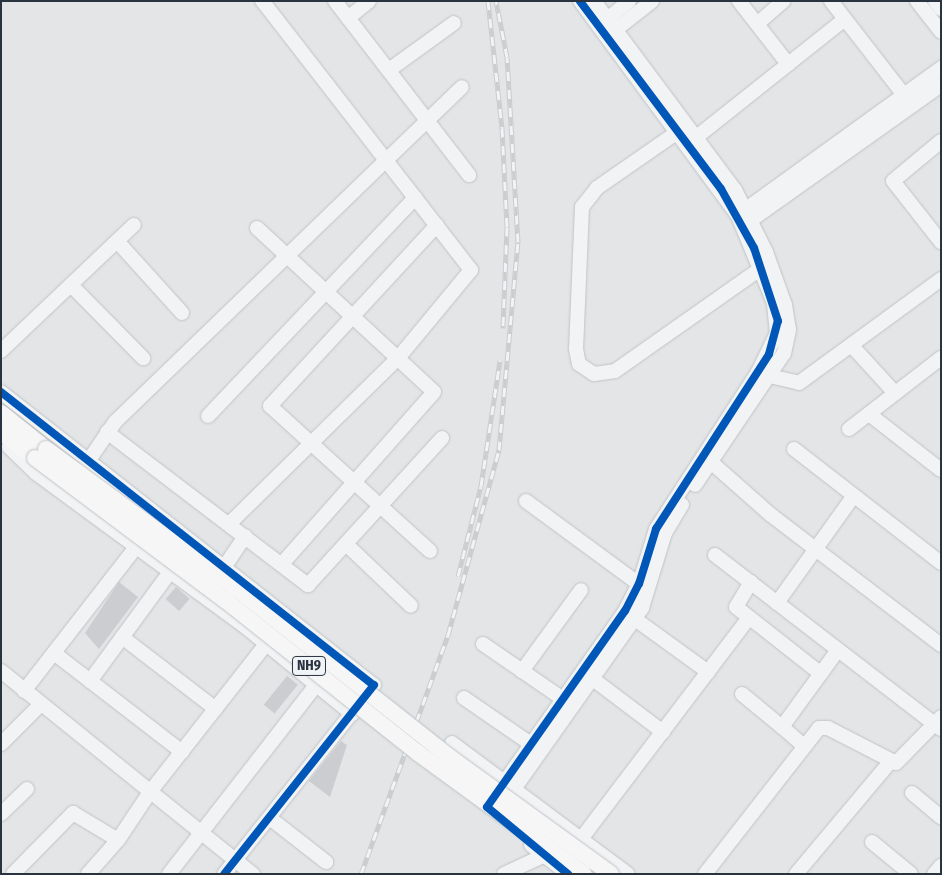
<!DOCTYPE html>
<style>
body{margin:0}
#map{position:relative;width:942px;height:875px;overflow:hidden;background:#e3e5e7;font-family:"Fira Sans Condensed",sans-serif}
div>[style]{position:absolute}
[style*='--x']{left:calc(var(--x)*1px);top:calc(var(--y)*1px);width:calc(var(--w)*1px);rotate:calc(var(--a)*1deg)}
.building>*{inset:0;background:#cbcdd0;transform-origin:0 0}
.roads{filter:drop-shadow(0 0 1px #c1c3c5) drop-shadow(0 0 1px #c1c3c5)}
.minor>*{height:14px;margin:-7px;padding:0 7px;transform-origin:7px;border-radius:7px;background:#f2f3f5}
.major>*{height:16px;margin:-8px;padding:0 8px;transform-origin:8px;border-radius:8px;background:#f6f6f7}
.rail>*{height:5px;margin-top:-2.5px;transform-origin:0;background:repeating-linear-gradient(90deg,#f1f4f7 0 9px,#cccdcf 0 18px);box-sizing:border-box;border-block:1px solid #cccdcf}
.bridges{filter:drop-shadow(0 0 1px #bfc2c5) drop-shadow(0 0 1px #bfc2c5)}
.major-bridge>*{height:16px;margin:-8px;padding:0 8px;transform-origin:8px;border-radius:8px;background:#f6f6f7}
.cycleway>*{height:8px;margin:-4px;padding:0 4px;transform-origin:4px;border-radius:4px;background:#0057b8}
span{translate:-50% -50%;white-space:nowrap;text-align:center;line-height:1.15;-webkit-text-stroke:5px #f1f4f7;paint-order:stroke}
.shield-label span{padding:1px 4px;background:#f1f4f7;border:1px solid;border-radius:4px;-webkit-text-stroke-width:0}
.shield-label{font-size:14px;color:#2a3340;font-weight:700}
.frame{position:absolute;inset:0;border:2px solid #2a3340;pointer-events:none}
</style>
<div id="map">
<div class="building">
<i style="clip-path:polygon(119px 582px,138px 597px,99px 649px,85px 633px)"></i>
<i style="left:176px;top:587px;width:18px;height:16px;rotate:41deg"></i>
<i style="left:287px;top:676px;width:14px;height:37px;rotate:39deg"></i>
<i style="clip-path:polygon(341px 741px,347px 745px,330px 797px,309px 781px)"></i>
</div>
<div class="roads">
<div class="minor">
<i style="--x:335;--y:1;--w:220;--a:52.4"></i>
<i style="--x:594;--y:1;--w:236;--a:53.3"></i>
<i style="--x:735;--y:190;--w:69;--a:63.4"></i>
<i style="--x:766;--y:252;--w:56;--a:70.3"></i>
<i style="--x:785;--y:305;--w:25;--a:81"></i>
<i style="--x:789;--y:330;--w:24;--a:102"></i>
<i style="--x:784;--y:353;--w:159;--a:124"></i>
<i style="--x:739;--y:1;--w:80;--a:52.1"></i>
<i style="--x:831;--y:1;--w:119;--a:52.2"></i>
<i style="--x:917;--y:1;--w:39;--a:52"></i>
<i style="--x:935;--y:1;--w:10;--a:53"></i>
<i style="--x:348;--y:18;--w:27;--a:-39"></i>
<i style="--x:601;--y:24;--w:36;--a:-39"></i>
<i style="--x:757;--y:24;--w:35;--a:-41"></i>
<i style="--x:609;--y:35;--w:55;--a:-38.3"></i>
<i style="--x:389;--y:70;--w:80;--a:-35.9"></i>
<i style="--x:679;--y:131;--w:100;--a:145.2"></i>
<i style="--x:597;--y:188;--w:24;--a:128"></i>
<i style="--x:582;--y:207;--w:142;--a:92.4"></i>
<i style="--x:576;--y:349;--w:15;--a:79"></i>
<i style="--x:579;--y:364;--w:18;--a:34"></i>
<i style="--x:594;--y:374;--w:21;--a:-8"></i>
<i style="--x:615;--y:371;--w:186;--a:-35.1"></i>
<i style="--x:941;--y:141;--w:62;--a:140.2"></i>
<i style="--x:893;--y:181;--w:78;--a:51.8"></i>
<i style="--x:689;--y:143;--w:199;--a:-38.5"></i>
<i style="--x:738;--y:215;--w:251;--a:-35.9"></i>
<i style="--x:744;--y:225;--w:242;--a:-35.4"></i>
<i style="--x:257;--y:228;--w:241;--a:42.8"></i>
<i style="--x:434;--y:392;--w:230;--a:131.5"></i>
<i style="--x:117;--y:241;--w:97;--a:47.9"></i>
<i style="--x:71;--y:285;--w:103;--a:45.4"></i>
<i style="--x:852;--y:346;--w:64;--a:47.5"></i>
<i style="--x:1;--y:351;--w:183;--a:-43.5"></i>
<i style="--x:761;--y:374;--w:39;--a:13"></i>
<i style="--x:799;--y:383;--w:176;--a:-36.2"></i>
<i style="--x:1;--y:392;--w:474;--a:38.2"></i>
<i style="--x:374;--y:685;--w:241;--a:128.4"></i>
<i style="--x:869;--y:414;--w:91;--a:37.9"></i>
<i style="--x:208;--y:416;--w:301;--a:-46.5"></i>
<i style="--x:849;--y:429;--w:116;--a:-37.7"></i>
<i style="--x:107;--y:432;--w:253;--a:37.3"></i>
<i style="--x:308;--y:585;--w:199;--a:-47.6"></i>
<i style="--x:9;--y:447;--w:37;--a:44"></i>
<i style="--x:36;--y:473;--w:262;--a:36.3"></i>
<i style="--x:247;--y:628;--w:136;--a:39.3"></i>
<i style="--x:794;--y:449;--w:186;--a:37.8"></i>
<i style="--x:704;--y:456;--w:89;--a:41.4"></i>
<i style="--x:771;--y:515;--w:214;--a:37.4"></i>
<i style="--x:87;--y:463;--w:50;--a:-55.7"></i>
<i style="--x:115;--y:422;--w:482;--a:-44"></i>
<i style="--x:526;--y:501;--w:140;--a:36.3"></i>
<i style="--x:229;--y:524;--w:238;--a:-44.5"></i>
<i style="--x:399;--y:357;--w:113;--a:-50.4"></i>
<i style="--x:471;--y:270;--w:341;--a:-127.8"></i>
<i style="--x:347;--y:545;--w:88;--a:43.6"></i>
<i style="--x:430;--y:551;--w:216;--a:-137.8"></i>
<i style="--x:270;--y:406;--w:246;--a:-47.3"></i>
<i style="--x:715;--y:555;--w:285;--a:37.6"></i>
<i style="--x:225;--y:566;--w:36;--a:-56"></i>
<i style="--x:751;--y:582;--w:29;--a:121"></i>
<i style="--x:736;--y:607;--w:108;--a:38.2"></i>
<i style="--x:777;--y:603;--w:130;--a:-54.4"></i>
<i style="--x:628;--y:614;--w:99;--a:35.9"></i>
<i style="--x:122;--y:637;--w:118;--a:37.5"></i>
<i style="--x:483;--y:644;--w:104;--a:34.5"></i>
<i style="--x:54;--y:653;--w:162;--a:37.7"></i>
<i style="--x:1;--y:671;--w:324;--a:38.9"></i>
<i style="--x:522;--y:671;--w:100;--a:-53.9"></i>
<i style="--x:585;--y:673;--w:98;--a:37.1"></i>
<i style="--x:90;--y:681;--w:135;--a:-53.7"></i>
<i style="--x:24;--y:691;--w:182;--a:-52.1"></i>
<i style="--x:742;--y:694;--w:52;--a:39.5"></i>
<i style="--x:464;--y:698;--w:90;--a:34.6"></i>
<i style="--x:452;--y:743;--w:219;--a:36.7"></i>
<i style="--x:1;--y:744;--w:55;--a:-45"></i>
<i style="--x:804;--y:746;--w:29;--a:-139"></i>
<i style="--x:782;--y:727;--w:95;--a:-54"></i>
<i style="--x:514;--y:789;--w:222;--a:-54.7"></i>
<i style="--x:642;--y:608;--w:78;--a:-73"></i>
<i style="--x:665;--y:533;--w:33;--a:-59"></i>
<i style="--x:912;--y:793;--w:38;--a:40"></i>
<i style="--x:491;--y:801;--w:232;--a:-54.8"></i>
<i style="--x:625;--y:611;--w:30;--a:-63"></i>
<i style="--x:639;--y:584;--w:58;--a:-72.8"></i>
<i style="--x:656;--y:529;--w:187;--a:-57"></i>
<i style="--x:758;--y:372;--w:43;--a:-64"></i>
<i style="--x:777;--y:333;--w:30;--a:-96"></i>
<i style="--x:774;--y:303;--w:94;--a:-112.5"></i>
<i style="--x:738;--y:216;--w:267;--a:-126.3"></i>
<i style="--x:1;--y:814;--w:36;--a:-44"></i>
<i style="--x:271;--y:819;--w:70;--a:38"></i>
<i style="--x:581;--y:839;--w:278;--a:-52.8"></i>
<i style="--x:872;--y:842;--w:50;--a:39.4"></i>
<i style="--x:531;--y:845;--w:47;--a:38.1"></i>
<i style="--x:13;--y:874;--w:86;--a:-45.5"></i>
<i style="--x:73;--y:813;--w:52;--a:31"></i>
<i style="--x:88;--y:874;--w:45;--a:-48.6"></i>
<i style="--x:118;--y:840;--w:58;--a:-56.3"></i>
<i style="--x:150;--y:792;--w:188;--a:-51.9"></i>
<i style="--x:169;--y:874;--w:239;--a:-52.1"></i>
<i style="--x:504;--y:874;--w:45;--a:-24.9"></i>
<i style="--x:705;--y:874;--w:185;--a:-52"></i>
<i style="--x:819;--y:728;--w:9;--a:0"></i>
<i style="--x:828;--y:728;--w:76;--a:27.2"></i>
<i style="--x:896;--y:763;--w:64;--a:-45.6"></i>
<i style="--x:796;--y:874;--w:146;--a:-50"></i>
<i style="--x:934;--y:874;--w:11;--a:-49"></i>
</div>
<div class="major">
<i style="--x:1;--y:413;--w:58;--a:38.7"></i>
<i style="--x:1;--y:432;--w:43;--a:37.4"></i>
</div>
</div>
<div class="rail">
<i style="--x:488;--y:1;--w:128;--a:83.7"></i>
<i style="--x:502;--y:128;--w:99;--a:87.1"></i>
<i style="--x:507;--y:227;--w:101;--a:92.3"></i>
<i style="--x:458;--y:576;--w:93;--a:-75.7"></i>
<i style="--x:481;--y:486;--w:127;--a:-81.4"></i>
<i style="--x:361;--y:874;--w:254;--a:-70"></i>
<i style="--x:448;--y:635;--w:192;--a:-74.6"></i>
<i style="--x:499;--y:450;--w:209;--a:-84.8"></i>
<i style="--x:518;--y:242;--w:185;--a:-93.4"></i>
<i style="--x:507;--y:57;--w:57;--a:-101.1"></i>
</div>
<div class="bridges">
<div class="major-bridge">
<i style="--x:46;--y:449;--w:238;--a:36.3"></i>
<i style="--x:238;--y:590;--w:268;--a:38.3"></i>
<i style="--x:448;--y:756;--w:201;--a:35.9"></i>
<i style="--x:35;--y:458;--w:237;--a:36.8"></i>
<i style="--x:225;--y:600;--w:246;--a:38.4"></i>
<i style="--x:418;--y:753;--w:205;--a:36.1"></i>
</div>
</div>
<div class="cycleway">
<i style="--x:1;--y:392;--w:474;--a:38.2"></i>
<i style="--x:374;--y:685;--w:241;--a:128.4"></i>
<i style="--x:568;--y:874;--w:105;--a:-140.4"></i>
<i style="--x:487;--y:807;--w:240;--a:-54.9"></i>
<i style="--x:625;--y:611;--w:30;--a:-63"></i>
<i style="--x:639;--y:584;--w:58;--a:-72.8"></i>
<i style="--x:656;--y:529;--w:208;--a:-57.1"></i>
<i style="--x:769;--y:354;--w:34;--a:-75"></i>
<i style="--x:778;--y:321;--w:77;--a:-108.2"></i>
<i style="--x:754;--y:248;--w:68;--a:-119.2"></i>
<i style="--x:721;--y:189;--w:235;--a:-126.9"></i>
</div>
<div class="shield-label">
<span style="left:309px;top:666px">NH9</span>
</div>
<div class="frame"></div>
</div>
